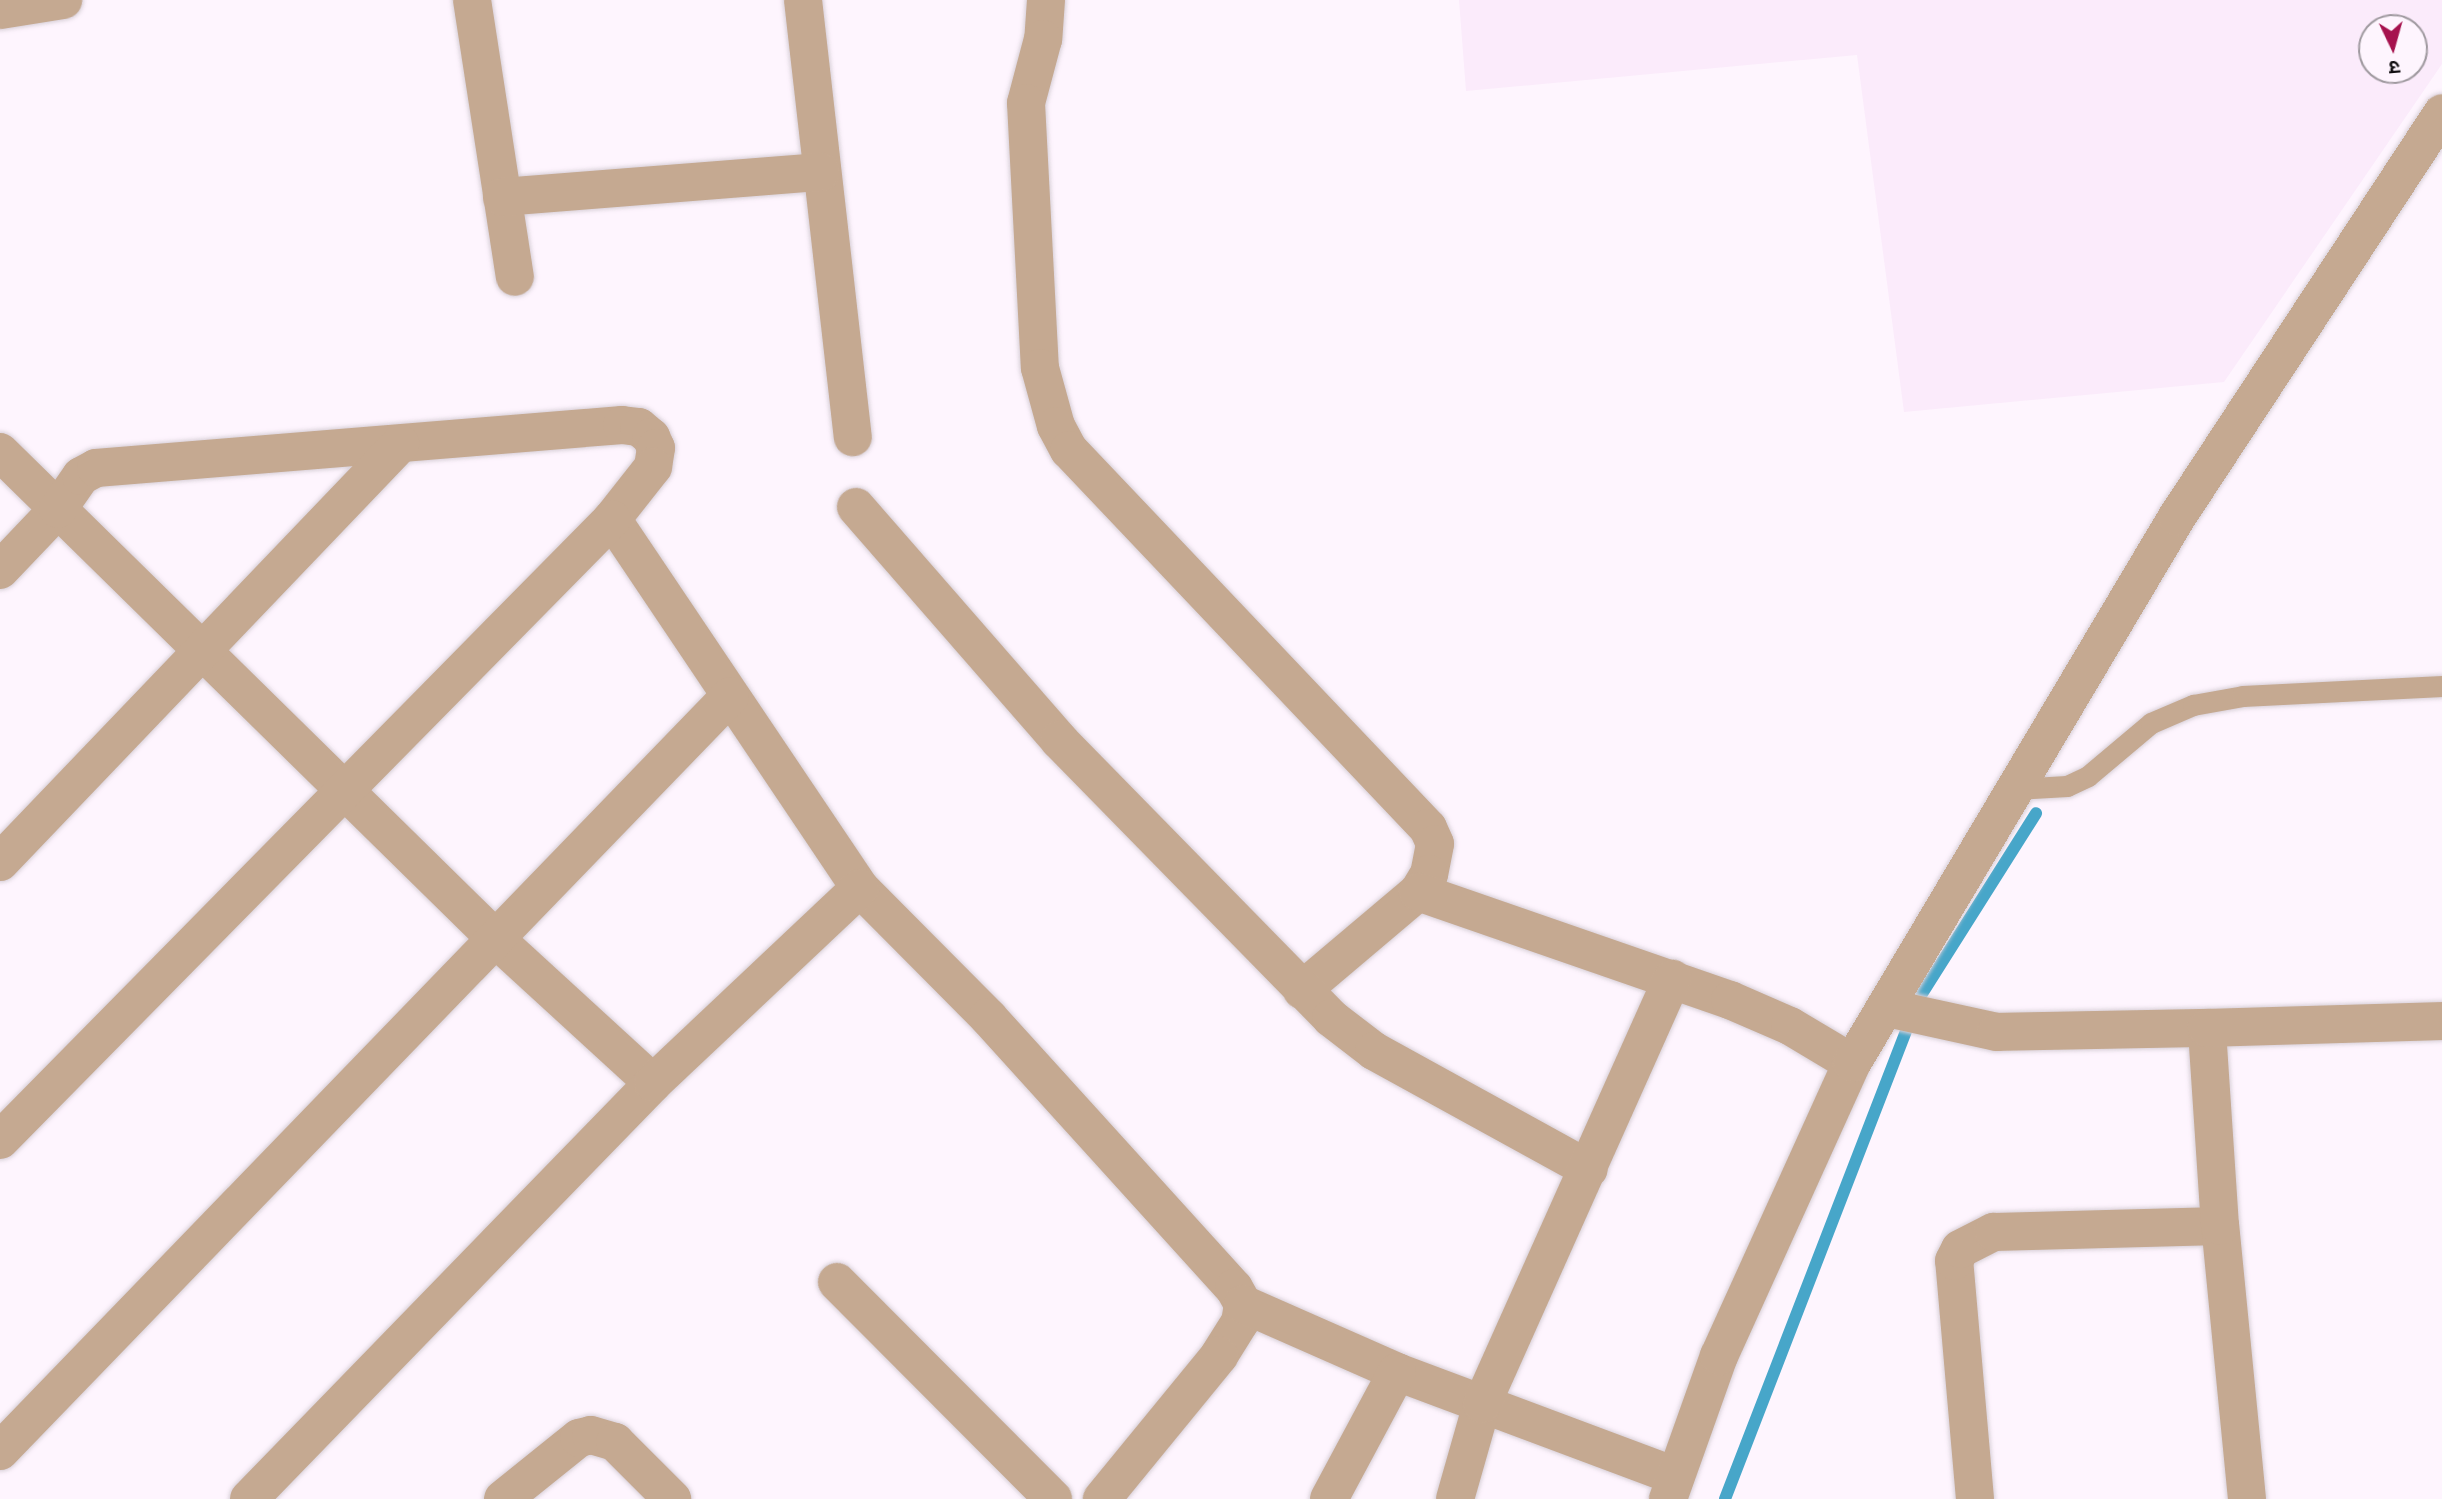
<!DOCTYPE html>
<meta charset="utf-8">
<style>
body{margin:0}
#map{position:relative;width:2442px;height:1499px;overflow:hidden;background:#fef5fe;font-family:"DejaVu Sans","Noto Sans Devanagari",sans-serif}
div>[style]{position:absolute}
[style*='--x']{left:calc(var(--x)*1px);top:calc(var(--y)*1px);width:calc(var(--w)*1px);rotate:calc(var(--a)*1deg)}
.built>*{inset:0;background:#fbebfb}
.stream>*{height:12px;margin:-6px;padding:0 6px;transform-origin:6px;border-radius:6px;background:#47a6c9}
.roads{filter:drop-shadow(0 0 2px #d8d0d8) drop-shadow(0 0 2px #d8d0d8)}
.lane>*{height:21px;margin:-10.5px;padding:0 10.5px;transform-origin:10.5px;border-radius:10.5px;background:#c5a991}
.street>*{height:38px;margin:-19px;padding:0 19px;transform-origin:19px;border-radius:19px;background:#c5a991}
span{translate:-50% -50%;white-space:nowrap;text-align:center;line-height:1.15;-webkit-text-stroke:7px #fef5fe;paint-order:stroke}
.north{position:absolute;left:2358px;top:14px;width:70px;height:70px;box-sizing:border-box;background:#fef5fe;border:2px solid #9f999f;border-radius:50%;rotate:175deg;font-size:19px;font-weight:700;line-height:28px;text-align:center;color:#110e11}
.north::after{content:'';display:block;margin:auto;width:24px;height:32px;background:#a6124e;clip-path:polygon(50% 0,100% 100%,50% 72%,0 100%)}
</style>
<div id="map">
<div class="built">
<i style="clip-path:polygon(evenodd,1459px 0,2442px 0,2442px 64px,2224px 382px,1904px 412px,1857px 55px,1466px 91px,1459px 0,2372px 28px,2414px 28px,2414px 70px,2372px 70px,2372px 28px)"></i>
</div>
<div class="stream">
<i style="--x:1725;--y:1499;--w:535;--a:-68.85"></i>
<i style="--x:1918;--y:1000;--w:221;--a:-57.7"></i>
</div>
<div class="roads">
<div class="lane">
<i style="--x:2015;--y:789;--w:52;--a:-3.3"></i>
<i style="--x:2067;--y:786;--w:23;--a:-25"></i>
<i style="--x:2088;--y:776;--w:82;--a:-40.1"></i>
<i style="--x:2151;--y:723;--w:46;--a:-23.2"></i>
<i style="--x:2193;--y:705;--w:51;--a:-10.2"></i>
<i style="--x:2243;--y:696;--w:199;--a:-2.9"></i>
</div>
<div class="street">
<i style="--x:472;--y:0;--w:280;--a:81.2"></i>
<i style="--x:803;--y:0;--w:440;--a:83.5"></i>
<i style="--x:1046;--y:0;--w:39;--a:94"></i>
<i style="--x:1043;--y:39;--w:66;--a:104.9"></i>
<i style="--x:1026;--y:103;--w:265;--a:87"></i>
<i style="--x:1040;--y:368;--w:60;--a:74.6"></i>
<i style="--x:1056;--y:426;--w:27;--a:62"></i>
<i style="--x:1069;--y:450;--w:521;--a:46.48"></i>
<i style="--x:1428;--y:828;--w:17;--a:66"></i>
<i style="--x:1435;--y:844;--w:31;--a:101"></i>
<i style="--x:1429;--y:874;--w:21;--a:121"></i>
<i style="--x:1418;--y:892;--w:152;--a:139.8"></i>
<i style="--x:0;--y:10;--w:64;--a:-9"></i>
<i style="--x:502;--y:197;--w:320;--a:-4.5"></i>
<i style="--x:0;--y:452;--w:698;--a:44.48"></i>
<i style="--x:498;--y:941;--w:210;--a:42.5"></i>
<i style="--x:856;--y:507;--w:309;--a:48.9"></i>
<i style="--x:1059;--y:740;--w:389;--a:45.6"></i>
<i style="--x:1331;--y:1018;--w:54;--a:37.5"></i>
<i style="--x:1374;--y:1051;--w:245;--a:28.8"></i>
<i style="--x:612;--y:519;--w:445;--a:56.1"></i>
<i style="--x:860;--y:888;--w:182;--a:45.2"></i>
<i style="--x:988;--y:1017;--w:366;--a:47.8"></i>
<i style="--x:1234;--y:1288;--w:18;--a:61"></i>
<i style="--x:1243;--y:1304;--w:18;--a:99"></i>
<i style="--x:1240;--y:1322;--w:40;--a:122"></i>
<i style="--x:1219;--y:1356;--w:185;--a:129.3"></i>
<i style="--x:0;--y:570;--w:84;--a:-46.4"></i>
<i style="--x:58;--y:509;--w:40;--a:-55.1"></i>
<i style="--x:81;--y:476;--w:17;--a:-28"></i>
<i style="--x:96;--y:468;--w:528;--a:-4.67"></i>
<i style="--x:622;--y:425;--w:17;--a:7"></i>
<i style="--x:639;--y:427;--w:16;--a:40"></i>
<i style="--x:651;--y:437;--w:12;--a:66"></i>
<i style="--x:656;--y:448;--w:19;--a:99"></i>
<i style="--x:653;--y:467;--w:66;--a:128.3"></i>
<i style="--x:612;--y:519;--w:872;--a:134.58"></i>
<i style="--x:0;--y:862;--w:579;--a:-46.26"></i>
<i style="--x:1418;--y:892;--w:330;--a:19.1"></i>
<i style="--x:1730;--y:1000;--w:65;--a:23.4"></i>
<i style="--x:1790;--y:1026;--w:72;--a:30.8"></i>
<i style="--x:1887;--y:1008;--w:113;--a:12.3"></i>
<i style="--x:1997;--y:1032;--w:210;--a:-1.1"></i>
<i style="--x:837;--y:1282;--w:306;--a:45.1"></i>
<i style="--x:1243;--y:1304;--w:168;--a:23.8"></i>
<i style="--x:1397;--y:1372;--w:297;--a:20.5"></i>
<i style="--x:0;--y:1451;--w:1050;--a:-45.96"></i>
<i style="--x:249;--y:1499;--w:580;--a:-45.84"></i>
<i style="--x:653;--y:1083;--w:284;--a:-43.3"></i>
<i style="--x:503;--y:1499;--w:97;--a:-38.8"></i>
<i style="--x:579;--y:1438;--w:12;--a:-14"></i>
<i style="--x:591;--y:1435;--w:25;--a:16"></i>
<i style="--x:615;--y:1442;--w:81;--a:45"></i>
<i style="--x:1329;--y:1499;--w:144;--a:-61.8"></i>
<i style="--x:1455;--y:1499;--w:99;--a:-74.1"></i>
<i style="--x:1482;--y:1404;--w:466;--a:-65.9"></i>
<i style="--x:1668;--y:1499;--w:152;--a:-70.4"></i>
<i style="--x:1719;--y:1356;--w:322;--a:-65.6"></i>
<i style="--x:1852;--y:1063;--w:635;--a:-59.24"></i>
<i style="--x:2177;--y:517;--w:483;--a:-56.7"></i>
<i style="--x:1975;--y:1499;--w:239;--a:-95"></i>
<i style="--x:1954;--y:1261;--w:13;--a:-63"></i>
<i style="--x:1960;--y:1249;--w:38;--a:-27"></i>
<i style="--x:1994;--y:1232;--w:226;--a:-1.5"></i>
<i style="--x:2247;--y:1499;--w:274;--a:-95.6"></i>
<i style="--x:2220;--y:1226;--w:198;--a:-93.8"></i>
<i style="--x:2207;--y:1028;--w:235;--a:-1.7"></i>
</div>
</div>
<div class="north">उ</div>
</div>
